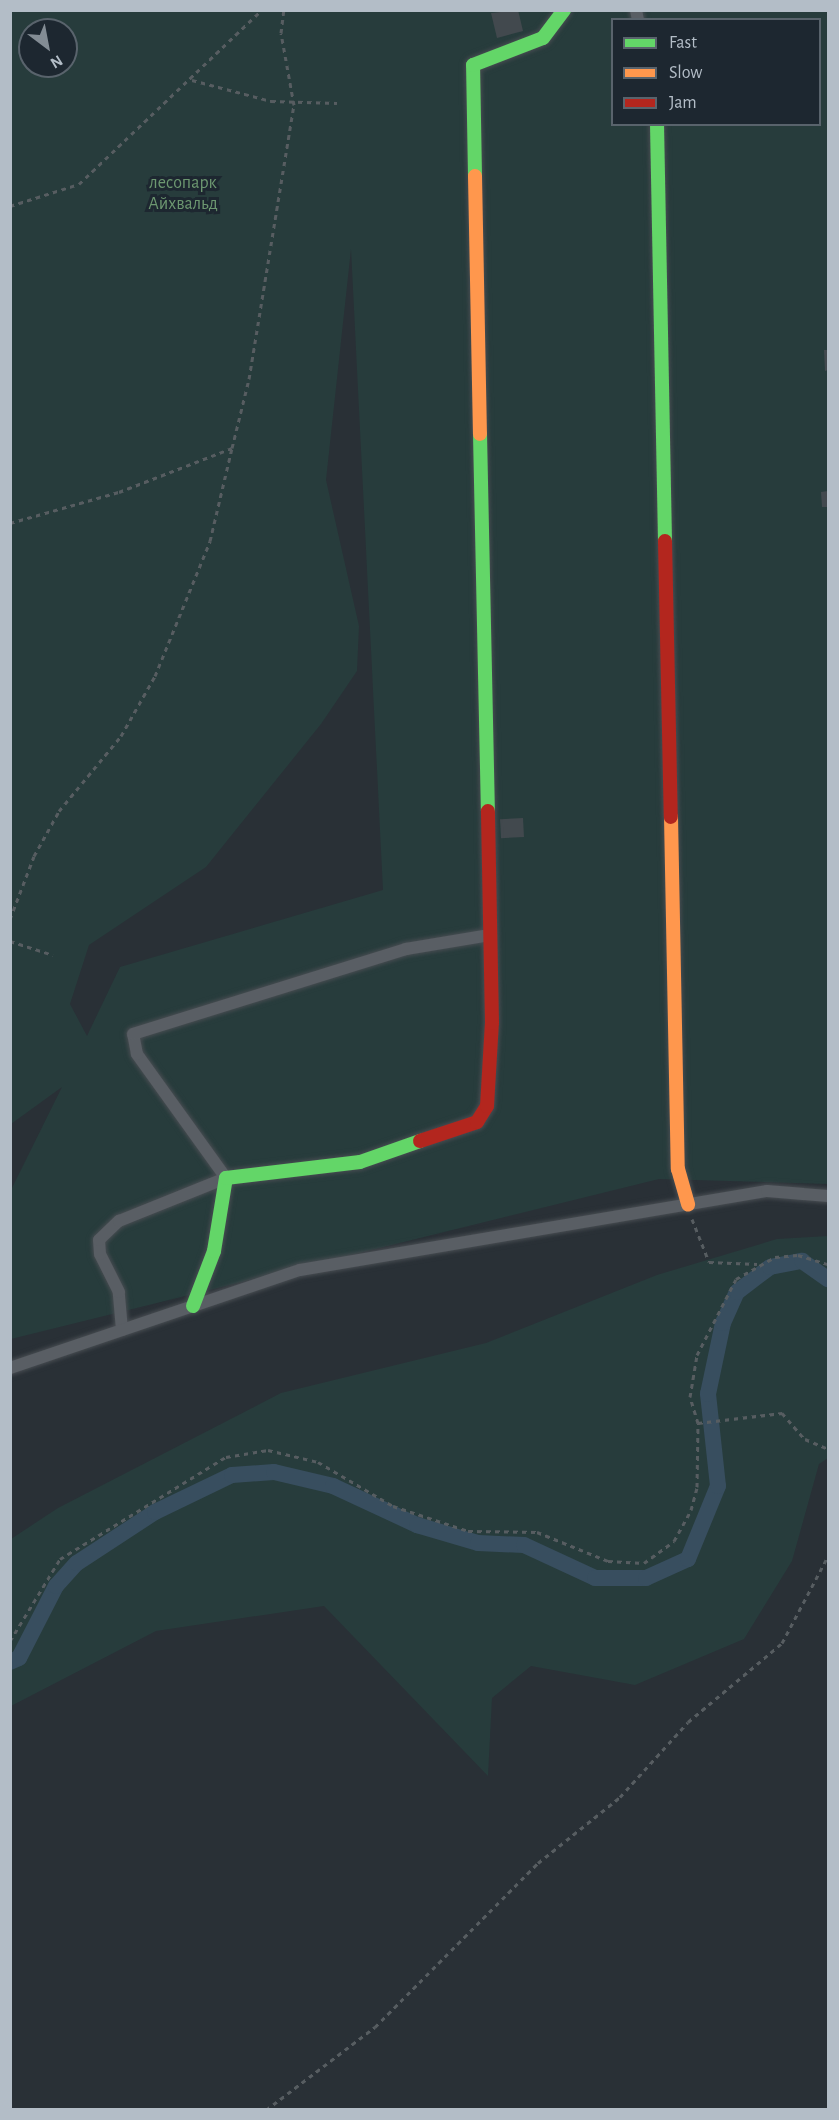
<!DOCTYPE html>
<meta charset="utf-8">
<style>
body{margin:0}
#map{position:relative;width:839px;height:2120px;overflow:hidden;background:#293036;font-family:"Alegreya Sans",sans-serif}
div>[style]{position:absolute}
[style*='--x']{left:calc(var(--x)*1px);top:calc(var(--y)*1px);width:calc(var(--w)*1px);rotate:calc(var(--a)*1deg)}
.green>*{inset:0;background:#273c3c}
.canal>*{height:16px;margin:-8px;padding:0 8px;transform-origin:8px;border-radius:8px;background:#384e5f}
.building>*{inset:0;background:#42494e;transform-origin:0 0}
.path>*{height:3px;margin-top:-1.5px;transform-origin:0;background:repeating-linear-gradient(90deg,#575d61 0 4.5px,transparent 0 9px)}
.roads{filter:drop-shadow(0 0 2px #474c51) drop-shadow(0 0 2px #474c51)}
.street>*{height:12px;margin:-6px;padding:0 6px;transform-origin:6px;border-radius:6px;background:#595e64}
.fast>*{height:14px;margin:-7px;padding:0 7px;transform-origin:7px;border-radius:7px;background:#63d668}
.slow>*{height:14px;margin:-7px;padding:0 7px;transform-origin:7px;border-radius:7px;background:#ff974d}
.jam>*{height:14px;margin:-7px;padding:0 7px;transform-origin:7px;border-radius:7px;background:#b3261e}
span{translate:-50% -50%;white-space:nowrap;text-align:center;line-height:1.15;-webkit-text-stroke:6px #1d2730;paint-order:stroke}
.park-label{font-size:18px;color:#6c9770}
.frame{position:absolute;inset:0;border:12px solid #b3bdc7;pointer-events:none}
.legend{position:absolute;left:611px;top:18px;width:210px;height:108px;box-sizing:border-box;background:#1d2730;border:2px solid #59636c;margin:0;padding:8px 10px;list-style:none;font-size:18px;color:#b3bdc7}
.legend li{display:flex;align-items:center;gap:12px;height:30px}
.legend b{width:30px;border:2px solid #59636c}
.north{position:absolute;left:18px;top:18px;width:60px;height:60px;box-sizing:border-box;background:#1d2730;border:2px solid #59636c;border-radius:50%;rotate:148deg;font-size:16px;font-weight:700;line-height:24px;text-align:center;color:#b3bdc7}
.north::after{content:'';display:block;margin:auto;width:21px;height:27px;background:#838c94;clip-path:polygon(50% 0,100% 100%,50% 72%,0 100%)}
</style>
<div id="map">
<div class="green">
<i style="clip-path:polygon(evenodd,11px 11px,828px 11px,828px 1184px,659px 1179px,11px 1339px,10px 1192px,62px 1087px,11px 1124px,11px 11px,612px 20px,820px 20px,820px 124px,612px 124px,612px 20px,11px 11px,30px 30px,66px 30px,66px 66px,30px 66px,30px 30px,11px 11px,351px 249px,383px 890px,120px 967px,87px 1036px,70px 1004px,89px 945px,206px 867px,321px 724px,357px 671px,359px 626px,326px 480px,351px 249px)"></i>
<i style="clip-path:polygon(828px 1236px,828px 1458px,819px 1464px,792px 1561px,744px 1639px,635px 1685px,531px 1666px,492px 1698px,488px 1776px,324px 1606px,156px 1631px,11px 1706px,11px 1539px,58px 1508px,281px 1393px,486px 1343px,657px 1275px,777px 1239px)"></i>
</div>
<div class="canal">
<i style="--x:10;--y:1662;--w:10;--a:-24"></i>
<i style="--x:19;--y:1658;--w:81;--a:-62.8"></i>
<i style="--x:56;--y:1586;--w:31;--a:-48"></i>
<i style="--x:77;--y:1563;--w:93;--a:-33.2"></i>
<i style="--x:155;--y:1512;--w:85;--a:-25.7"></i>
<i style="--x:232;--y:1475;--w:42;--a:-4.1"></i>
<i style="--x:274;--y:1472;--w:61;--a:13.3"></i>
<i style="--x:333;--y:1486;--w:93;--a:24.9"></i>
<i style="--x:417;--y:1525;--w:64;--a:16.4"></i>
<i style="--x:478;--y:1543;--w:46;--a:2.5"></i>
<i style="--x:524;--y:1545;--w:78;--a:24.9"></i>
<i style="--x:595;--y:1578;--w:51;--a:0"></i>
<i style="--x:646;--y:1578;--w:46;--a:-24.3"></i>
<i style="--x:688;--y:1559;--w:79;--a:-67.7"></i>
<i style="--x:718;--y:1486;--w:93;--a:-96.2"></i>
<i style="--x:708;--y:1394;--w:73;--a:-78.1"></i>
<i style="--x:723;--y:1323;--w:34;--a:-66"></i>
<i style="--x:737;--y:1292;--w:41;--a:-37.1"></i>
<i style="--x:770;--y:1267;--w:33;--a:-11"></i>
<i style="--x:802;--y:1261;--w:32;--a:35"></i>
</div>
<div class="building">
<i style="clip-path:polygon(518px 10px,523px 31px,497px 38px,491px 13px)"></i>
<i style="clip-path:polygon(824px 350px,828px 350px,828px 370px,825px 371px)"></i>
<i style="clip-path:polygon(828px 491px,828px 507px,822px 507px,821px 492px)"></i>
<i style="left:523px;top:818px;width:19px;height:23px;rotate:87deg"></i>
</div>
<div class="path">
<i style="--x:192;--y:80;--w:82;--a:14.9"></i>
<i style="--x:271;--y:101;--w:66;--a:1.7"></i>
<i style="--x:10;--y:206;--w:72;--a:-17.7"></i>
<i style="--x:79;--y:184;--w:253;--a:-43.6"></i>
<i style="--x:10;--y:523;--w:113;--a:-15.9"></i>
<i style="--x:119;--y:492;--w:121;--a:-21.3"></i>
<i style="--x:232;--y:448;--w:71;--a:-76.2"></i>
<i style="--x:249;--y:379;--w:278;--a:-80.7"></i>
<i style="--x:294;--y:105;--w:73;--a:-100.2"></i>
<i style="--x:281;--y:33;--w:23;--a:-83"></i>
<i style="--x:10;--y:919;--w:67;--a:-69.1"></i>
<i style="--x:34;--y:856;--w:51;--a:-60.9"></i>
<i style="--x:59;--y:811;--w:97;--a:-50.4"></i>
<i style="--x:121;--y:736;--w:69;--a:-60.5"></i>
<i style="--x:155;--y:676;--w:146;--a:-67.8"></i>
<i style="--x:210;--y:541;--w:96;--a:-76.7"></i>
<i style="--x:10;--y:941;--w:45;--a:18"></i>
<i style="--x:692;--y:1219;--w:46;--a:68.4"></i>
<i style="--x:709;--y:1262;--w:48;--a:2.4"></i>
<i style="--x:698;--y:1423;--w:85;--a:-6.8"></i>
<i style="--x:782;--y:1413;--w:35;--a:49"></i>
<i style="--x:805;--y:1439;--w:25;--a:23"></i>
<i style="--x:10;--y:1641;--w:96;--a:-58.6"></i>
<i style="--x:60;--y:1559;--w:195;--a:-31.6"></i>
<i style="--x:226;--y:1457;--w:43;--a:-9.5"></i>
<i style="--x:268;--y:1450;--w:51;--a:13.5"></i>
<i style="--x:318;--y:1462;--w:87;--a:30.4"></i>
<i style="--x:393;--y:1506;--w:79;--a:18.4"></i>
<i style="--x:468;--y:1531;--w:69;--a:0.8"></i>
<i style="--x:537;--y:1532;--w:77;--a:22.2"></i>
<i style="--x:608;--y:1561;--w:36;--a:3"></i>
<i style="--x:644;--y:1563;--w:37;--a:-36"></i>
<i style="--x:674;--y:1541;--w:35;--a:-61"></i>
<i style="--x:691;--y:1510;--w:24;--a:-75"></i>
<i style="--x:697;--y:1487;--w:64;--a:-89.1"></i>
<i style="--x:698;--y:1423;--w:27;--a:-107"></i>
<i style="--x:690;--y:1397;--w:43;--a:-80.5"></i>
<i style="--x:697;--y:1355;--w:85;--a:-62.8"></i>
<i style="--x:736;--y:1279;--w:45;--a:-29.4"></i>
<i style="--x:775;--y:1257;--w:23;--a:-5"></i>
<i style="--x:798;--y:1255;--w:31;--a:17"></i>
<i style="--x:266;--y:2110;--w:137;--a:-37.3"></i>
<i style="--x:375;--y:2027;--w:231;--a:-45.2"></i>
<i style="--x:538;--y:1863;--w:105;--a:-38.8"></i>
<i style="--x:620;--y:1797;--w:101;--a:-47.8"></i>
<i style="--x:688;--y:1722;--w:123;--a:-40"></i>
<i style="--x:782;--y:1643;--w:98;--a:-62.1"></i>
</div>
<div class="roads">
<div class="street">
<i style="--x:636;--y:10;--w:10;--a:79"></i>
<i style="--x:122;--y:1330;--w:38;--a:-95"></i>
<i style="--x:119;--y:1292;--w:42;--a:-116.6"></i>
<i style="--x:100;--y:1254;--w:14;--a:-94"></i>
<i style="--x:99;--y:1240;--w:28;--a:-44"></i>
<i style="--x:119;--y:1221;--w:115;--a:-21.9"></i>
<i style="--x:226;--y:1178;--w:153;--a:-125.7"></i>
<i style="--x:137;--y:1054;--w:20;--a:-101"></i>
<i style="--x:133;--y:1034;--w:286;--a:-17.3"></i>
<i style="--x:406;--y:949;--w:85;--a:-9.5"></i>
<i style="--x:10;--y:1368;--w:306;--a:-18.7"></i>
<i style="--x:300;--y:1270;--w:474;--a:-9.6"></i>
<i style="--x:767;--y:1191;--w:61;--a:4.7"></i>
</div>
<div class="fast">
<i style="--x:657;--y:124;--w:417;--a:88.9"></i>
<i style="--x:475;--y:176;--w:111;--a:-91"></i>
<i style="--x:473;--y:65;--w:75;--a:-21.1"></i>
<i style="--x:543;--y:38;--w:35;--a:-53"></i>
<i style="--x:480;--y:434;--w:377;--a:88.8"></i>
<i style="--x:193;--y:1306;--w:59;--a:-69.1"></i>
<i style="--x:214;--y:1251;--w:74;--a:-80.7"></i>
<i style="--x:226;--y:1178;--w:135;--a:-6.8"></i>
<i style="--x:360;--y:1162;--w:64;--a:-19.3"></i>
</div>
<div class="slow">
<i style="--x:475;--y:176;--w:258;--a:88.9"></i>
<i style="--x:671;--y:817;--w:352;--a:88.9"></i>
<i style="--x:678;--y:1169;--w:37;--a:74"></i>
</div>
<div class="jam">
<i style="--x:665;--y:541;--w:276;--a:88.8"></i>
<i style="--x:420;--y:1141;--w:60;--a:-18.4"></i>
<i style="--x:477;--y:1122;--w:19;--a:-58"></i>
<i style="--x:487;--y:1106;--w:83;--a:-86.6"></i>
<i style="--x:492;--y:1023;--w:212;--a:-91.1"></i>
</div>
</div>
<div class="park-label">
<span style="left:183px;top:194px">лесопарк<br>Айхвальд</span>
</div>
<div class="frame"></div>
<ul class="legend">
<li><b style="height:8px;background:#63d668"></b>Fast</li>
<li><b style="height:8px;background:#ff974d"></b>Slow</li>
<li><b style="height:8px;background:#b3261e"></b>Jam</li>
</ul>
<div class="north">N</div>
</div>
